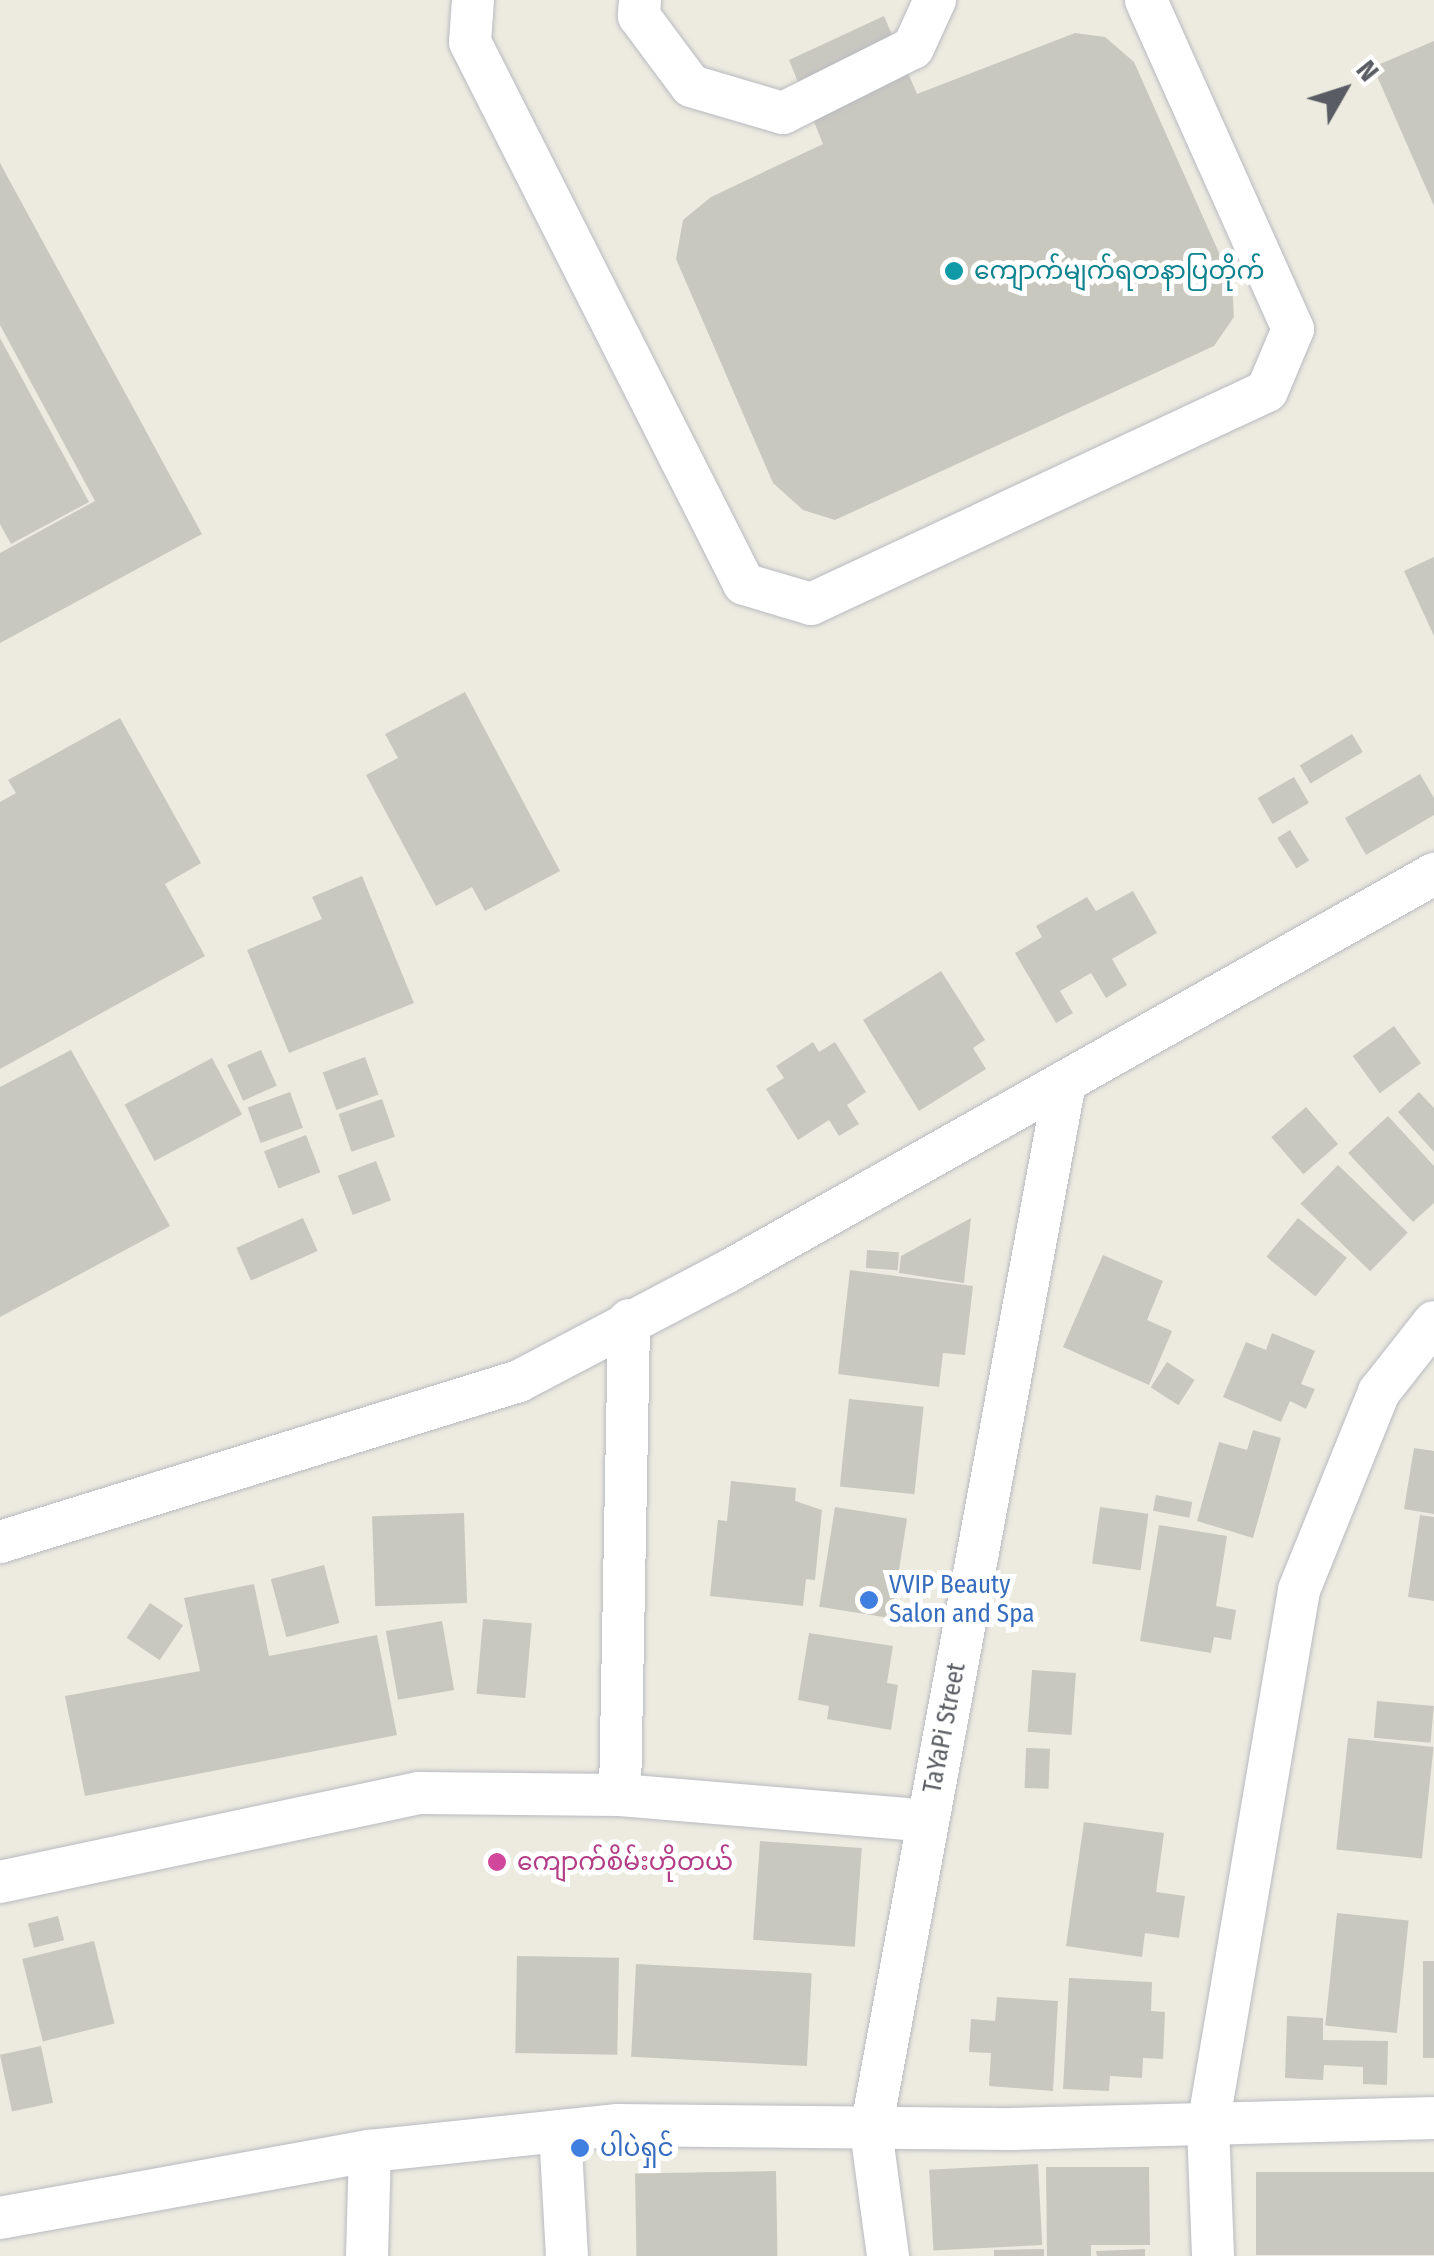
<!DOCTYPE html>
<meta charset="utf-8">
<style>
body{margin:0}
#map{position:relative;width:1434px;height:2256px;overflow:hidden;background:#edebe0;font-family:"Fira Sans Condensed","Noto Sans Myanmar",sans-serif}
div>[style]{position:absolute}
[style*='--x']{left:calc(var(--x)*1px);top:calc(var(--y)*1px);width:calc(var(--w)*1px);rotate:calc(var(--a)*1deg)}
.building>*{inset:0;background:#c9c8bf;transform-origin:0 0}
.roads{filter:drop-shadow(0 0 2px #b8bac0) drop-shadow(0 0 2px #b8bac0)}
.minor>*{height:42px;margin:-21px;padding:0 21px;transform-origin:21px;border-radius:21px;background:#fff}
.dots>*{width:28px;height:28px;translate:-50% -50%;box-sizing:border-box;border:5px solid #fff;border-radius:50%}
span{translate:-50% -50%;white-space:nowrap;text-align:center;line-height:1.15;-webkit-text-stroke:10px #fff;paint-order:stroke}
.culture-label{font-size:25px;color:#0d838f}
.left{translate:0 -50%;text-align:left}
.shop-label{font-size:25px;color:#366cbe}
.street-label{font-size:25px;color:#595c62}
.hotel-label{font-size:25px;color:#b23c85}
.north{position:absolute;left:1294px;top:40px;width:100px;height:100px;-webkit-text-stroke:8px #fff;paint-order:stroke;rotate:51deg;font-size:28px;font-weight:700;line-height:40px;text-align:center;color:#595c62}
.north::after{content:'';display:block;margin:auto;width:35px;height:45px;background:#595c62;clip-path:polygon(50% 0,100% 100%,50% 72%,0 100%)}
</style>
<div id="map">
<div class="building">
<i style="clip-path:polygon(884px 16px,917px 94px,1075px 33px,1105px 37px,1134px 62px,1232px 282px,1234px 317px,1214px 346px,835px 520px,803px 510px,773px 483px,676px 259px,683px 220px,711px 197px,823px 144px,789px 60px)"></i>
<i style="clip-path:polygon(1434px 41px,1434px 206px,1373px 67px)"></i>
<i style="clip-path:polygon(0 163px,202px 534px,0 643px,0 553px,95px 501px,0 325px)"></i>
<i style="clip-path:polygon(0 338px,89px 502px,11px 544px,0 524px)"></i>
<i style="clip-path:polygon(1434px 557px,1434px 636px,1404px 571px)"></i>
<i style="clip-path:polygon(465px 692px,560px 871px,485px 911px,472px 887px,436px 906px,366px 775px,398px 758px,385px 734px)"></i>
<i style="clip-path:polygon(120px 718px,201px 863px,165px 884px,205px 956px,0 1069px,0 802px,16px 793px,8px 780px)"></i>
<i style="left:1352px;top:734px;width:21px;height:61px;rotate:59deg"></i>
<i style="clip-path:polygon(1420px 774px,1434px 798px,1434px 815px,1366px 855px,1345px 818px)"></i>
<i style="left:1294px;top:777px;width:30px;height:42px;rotate:60deg"></i>
<i style="left:1290px;top:830px;width:36px;height:15px;rotate:58deg"></i>
<i style="clip-path:polygon(362px 876px,414px 1003px,289px 1053px,247px 950px,322px 919px,312px 897px)"></i>
<i style="clip-path:polygon(1133px 891px,1157px 933px,1112px 959px,1127px 985px,1106px 998px,1091px 973px,1060px 991px,1073px 1013px,1056px 1023px,1015px 953px,1042px 937px,1036px 926px,1087px 897px,1096px 911px)"></i>
<i style="clip-path:polygon(941px 971px,985px 1040px,973px 1048px,986px 1069px,919px 1111px,863px 1020px)"></i>
<i style="left:1394px;top:1026px;width:46px;height:51px;rotate:54deg"></i>
<i style="clip-path:polygon(813px 1042px,819px 1052px,835px 1042px,866px 1092px,847px 1105px,859px 1124px,839px 1136px,829px 1120px,798px 1140px,766px 1089px,784px 1078px,776px 1066px)"></i>
<i style="clip-path:polygon(71px 1050px,170px 1226px,0 1317px,0 1087px)"></i>
<i style="left:261px;top:1050px;width:39px;height:37px;rotate:66deg"></i>
<i style="left:365px;top:1057px;width:40px;height:45px;rotate:70deg"></i>
<i style="left:212px;top:1058px;width:64px;height:99px;rotate:62deg"></i>
<i style="left:290px;top:1092px;width:38px;height:45px;rotate:70deg"></i>
<i style="clip-path:polygon(1419px 1092px,1434px 1108px,1434px 1152px,1398px 1112px)"></i>
<i style="left:382px;top:1099px;width:40px;height:46px;rotate:71deg"></i>
<i style="left:1306px;top:1107px;width:49px;height:46px;rotate:49deg"></i>
<i style="clip-path:polygon(1388px 1116px,1434px 1166px,1434px 1203px,1413px 1222px,1348px 1153px)"></i>
<i style="left:306px;top:1135px;width:40px;height:45px;rotate:69deg"></i>
<i style="left:376px;top:1161px;width:42px;height:41px;rotate:69deg"></i>
<i style="left:1338px;top:1165px;width:97px;height:54px;rotate:44deg"></i>
<i style="left:303px;top:1218px;width:36px;height:73px;rotate:66deg"></i>
<i style="clip-path:polygon(971px 1218px,964px 1283px,899px 1273px,901px 1256px)"></i>
<i style="left:1298px;top:1218px;width:63px;height:50px;rotate:39deg"></i>
<i style="left:867px;top:1250px;width:32px;height:18px;rotate:4deg"></i>
<i style="clip-path:polygon(1103px 1255px,1163px 1281px,1147px 1320px,1172px 1331px,1149px 1385px,1063px 1347px)"></i>
<i style="clip-path:polygon(850px 1270px,973px 1286px,965px 1355px,943px 1353px,939px 1387px,838px 1374px)"></i>
<i style="clip-path:polygon(1272px 1333px,1315px 1351px,1301px 1384px,1315px 1389px,1306px 1409px,1290px 1401px,1281px 1422px,1223px 1397px,1246px 1342px,1266px 1350px)"></i>
<i style="left:1167px;top:1362px;width:33px;height:30px;rotate:33deg"></i>
<i style="left:849px;top:1399px;width:75px;height:88px;rotate:6deg"></i>
<i style="clip-path:polygon(1253px 1430px,1281px 1438px,1253px 1538px,1197px 1521px,1219px 1442px,1247px 1450px)"></i>
<i style="clip-path:polygon(1414px 1448px,1434px 1451px,1434px 1514px,1404px 1509px)"></i>
<i style="clip-path:polygon(731px 1481px,796px 1488px,795px 1501px,822px 1510px,815px 1580px,806px 1579px,803px 1606px,710px 1596px,718px 1520px,727px 1521px)"></i>
<i style="left:1156px;top:1495px;width:37px;height:16px;rotate:11deg"></i>
<i style="left:835px;top:1507px;width:73px;height:101px;rotate:9deg"></i>
<i style="left:1100px;top:1507px;width:49px;height:57px;rotate:8deg"></i>
<i style="left:464px;top:1513px;width:90px;height:92px;rotate:88deg"></i>
<i style="clip-path:polygon(1420px 1515px,1434px 1517px,1434px 1601px,1408px 1597px)"></i>
<i style="clip-path:polygon(1159px 1525px,1227px 1536px,1216px 1606px,1236px 1610px,1231px 1640px,1214px 1637px,1211px 1653px,1140px 1641px)"></i>
<i style="left:324px;top:1565px;width:60px;height:55px;rotate:75deg"></i>
<i style="clip-path:polygon(254px 1584px,269px 1656px,377px 1635px,397px 1735px,85px 1796px,65px 1696px,200px 1671px,184px 1598px)"></i>
<i style="left:150px;top:1603px;width:40px;height:42px;rotate:34deg"></i>
<i style="left:483px;top:1619px;width:49px;height:75px;rotate:5deg"></i>
<i style="left:442px;top:1621px;width:70px;height:57px;rotate:80deg"></i>
<i style="clip-path:polygon(809px 1633px,893px 1646px,887px 1683px,898px 1685px,891px 1730px,827px 1719px,829px 1706px,798px 1700px)"></i>
<i style="left:1032px;top:1670px;width:44px;height:62px;rotate:4deg"></i>
<i style="left:1377px;top:1701px;width:57px;height:37px;rotate:5deg"></i>
<i style="left:1348px;top:1738px;width:86px;height:112px;rotate:6deg"></i>
<i style="left:1026px;top:1748px;width:24px;height:40px;rotate:2deg"></i>
<i style="clip-path:polygon(1084px 1822px,1164px 1833px,1156px 1892px,1185px 1896px,1179px 1938px,1145px 1933px,1142px 1957px,1066px 1946px)"></i>
<i style="left:760px;top:1841px;width:102px;height:99px;rotate:4deg"></i>
<i style="left:1337px;top:1913px;width:72px;height:113px;rotate:6deg"></i>
<i style="left:58px;top:1916px;width:25px;height:31px;rotate:76deg"></i>
<i style="left:94px;top:1941px;width:85px;height:74px;rotate:76deg"></i>
<i style="left:517px;top:1956px;width:102px;height:97px;rotate:1deg"></i>
<i style="left:1423px;top:1961px;width:11px;height:97px"></i>
<i style="left:636px;top:1964px;width:176px;height:93px;rotate:3deg"></i>
<i style="clip-path:polygon(1069px 1978px,1152px 1982px,1151px 2011px,1165px 2012px,1163px 2059px,1143px 2058px,1142px 2078px,1110px 2076px,1109px 2091px,1063px 2089px)"></i>
<i style="clip-path:polygon(997px 1997px,1058px 2001px,1053px 2091px,989px 2086px,991px 2053px,969px 2052px,971px 2019px,995px 2021px)"></i>
<i style="clip-path:polygon(1287px 2016px,1323px 2018px,1323px 2040px,1388px 2041px,1387px 2085px,1363px 2084px,1363px 2067px,1324px 2065px,1323px 2080px,1285px 2078px)"></i>
<i style="left:41px;top:2046px;width:58px;height:42px;rotate:78deg"></i>
<i style="left:1038px;top:2164px;width:81px;height:109px;rotate:87deg"></i>
<i style="clip-path:polygon(1046px 2167px,1149px 2167px,1150px 2245px,1091px 2245px,1091px 2256px,1047px 2256px)"></i>
<i style="left:776px;top:2171px;width:85px;height:141px;rotate:89deg"></i>
<i style="left:1256px;top:2172px;width:178px;height:83px"></i>
<i style="clip-path:polygon(1044px 2249px,1044px 2256px,994px 2256px,994px 2250px)"></i>
<i style="clip-path:polygon(1145px 2249px,1145px 2256px,1097px 2256px,1096px 2251px)"></i>
</div>
<div class="roads">
<div class="minor">
<i style="--x:473;--y:0;--w:42;--a:94.1"></i>
<i style="--x:470;--y:42;--w:607;--a:63.18"></i>
<i style="--x:744;--y:584;--w:70;--a:16.6"></i>
<i style="--x:811;--y:604;--w:503;--a:-25.04"></i>
<i style="--x:1267;--y:391;--w:67;--a:-67.2"></i>
<i style="--x:1293;--y:329;--w:360;--a:-114.1"></i>
<i style="--x:640;--y:0;--w:16;--a:94"></i>
<i style="--x:639;--y:16;--w:87;--a:53.4"></i>
<i style="--x:691;--y:86;--w:96;--a:16.4"></i>
<i style="--x:783;--y:113;--w:145;--a:-26.6"></i>
<i style="--x:913;--y:48;--w:53;--a:-65.4"></i>
<i style="--x:0;--y:1542;--w:543;--a:-17.23"></i>
<i style="--x:519;--y:1381;--w:233;--a:-27.7"></i>
<i style="--x:725;--y:1273;--w:814;--a:-29.37"></i>
<i style="--x:620;--y:1795;--w:475;--a:-88.9"></i>
<i style="--x:0;--y:1882;--w:427;--a:-12"></i>
<i style="--x:418;--y:1793;--w:202;--a:0.6"></i>
<i style="--x:620;--y:1795;--w:309;--a:4.8"></i>
<i style="--x:560;--y:2131;--w:125;--a:86.8"></i>
<i style="--x:0;--y:2218;--w:376;--a:-10.3"></i>
<i style="--x:370;--y:2151;--w:249;--a:-6"></i>
<i style="--x:618;--y:2125;--w:394;--a:0.6"></i>
<i style="--x:1012;--y:2129;--w:422;--a:-1.5"></i>
<i style="--x:367;--y:2256;--w:105;--a:-88.4"></i>
<i style="--x:888;--y:2256;--w:127;--a:-97.7"></i>
<i style="--x:871;--y:2130;--w:1066;--a:-79.51"></i>
<i style="--x:1213;--y:2256;--w:130;--a:-92.2"></i>
<i style="--x:1208;--y:2126;--w:544;--a:-80.36"></i>
<i style="--x:1299;--y:1590;--w:214;--a:-68"></i>
<i style="--x:1379;--y:1392;--w:89;--a:-51.8"></i>
</div>
</div>
<div class="dots">
<i style="left:954px;top:271px;background:#0f9aa8"></i>
<i style="left:869px;top:1600px;background:#3f7fe0"></i>
<i style="left:497px;top:1862px;background:#d1479c"></i>
<i style="left:580px;top:2148px;background:#3f7fe0"></i>
</div>
<div class="culture-label">
<span class="left" style="left:974px;top:271px">ကျောက်မျက်ရတနာပြတိုက်</span>
</div>
<div class="shop-label">
<span class="left" style="left:889px;top:1600px">VVIP Beauty<br>Salon and Spa</span>
<span class="left" style="left:600px;top:2148px">ပါပဲရှင်</span>
</div>
<div class="street-label">
<span style="left:945px;top:1728px;rotate:-79deg">TaYaPi Street</span>
</div>
<div class="hotel-label">
<span class="left" style="left:517px;top:1862px">ကျောက်စိမ်းဟိုတယ်</span>
</div>
<div class="north">N</div>
</div>
